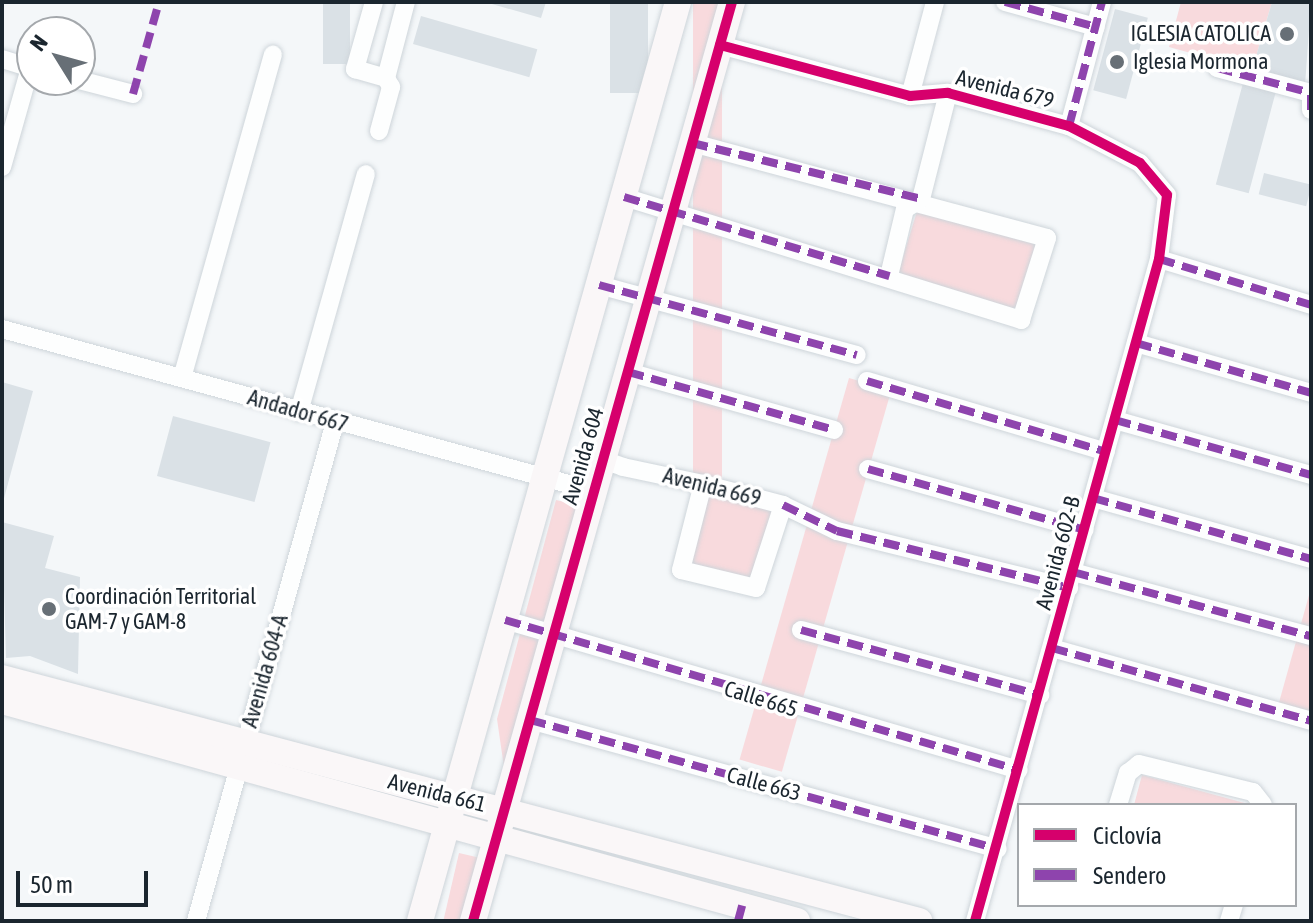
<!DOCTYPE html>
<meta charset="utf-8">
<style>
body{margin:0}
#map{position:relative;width:1313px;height:923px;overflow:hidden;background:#f4f7f9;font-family:"Asap Condensed",sans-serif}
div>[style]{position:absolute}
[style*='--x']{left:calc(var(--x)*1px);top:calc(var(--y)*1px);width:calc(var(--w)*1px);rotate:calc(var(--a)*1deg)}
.green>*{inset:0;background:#f8dadd;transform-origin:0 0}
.building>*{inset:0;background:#dae1e6;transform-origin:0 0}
.roads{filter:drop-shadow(0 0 2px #ced5da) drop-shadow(0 0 2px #ced5da)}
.street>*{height:18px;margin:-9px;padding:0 9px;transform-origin:9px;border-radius:9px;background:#fdfefe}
.secondary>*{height:26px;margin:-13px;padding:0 13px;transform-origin:13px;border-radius:13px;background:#faf7f8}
.quiet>*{height:8px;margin-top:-4px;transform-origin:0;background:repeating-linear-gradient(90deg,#8e44ad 0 16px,transparent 0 24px)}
.cycleway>*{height:10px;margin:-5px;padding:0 5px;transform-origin:5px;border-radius:5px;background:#d6006c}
.dots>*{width:22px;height:22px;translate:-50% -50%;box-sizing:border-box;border:4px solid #fff;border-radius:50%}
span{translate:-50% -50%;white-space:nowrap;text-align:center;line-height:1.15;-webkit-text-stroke:7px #fff;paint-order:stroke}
.poi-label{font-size:22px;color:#1b262f}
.right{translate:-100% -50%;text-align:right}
.left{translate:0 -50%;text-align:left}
.street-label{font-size:22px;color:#1b262f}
.frame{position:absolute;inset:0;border:4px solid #1b262f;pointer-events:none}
.legend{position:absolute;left:1017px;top:803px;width:280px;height:104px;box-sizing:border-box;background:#fff;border:2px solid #a4a8ac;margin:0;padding:10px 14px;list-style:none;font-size:24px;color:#1b262f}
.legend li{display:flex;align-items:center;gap:16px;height:40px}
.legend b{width:40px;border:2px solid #a4a8ac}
.north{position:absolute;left:16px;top:16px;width:80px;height:80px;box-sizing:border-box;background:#fff;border:2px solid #a4a8ac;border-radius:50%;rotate:307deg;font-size:22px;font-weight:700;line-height:32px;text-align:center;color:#1b262f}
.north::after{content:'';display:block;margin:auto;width:28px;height:36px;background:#676f76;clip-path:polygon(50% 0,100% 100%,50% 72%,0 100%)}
.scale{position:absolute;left:16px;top:871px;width:132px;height:36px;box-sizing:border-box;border:4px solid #1b262f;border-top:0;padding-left:10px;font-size:24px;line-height:28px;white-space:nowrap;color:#1b262f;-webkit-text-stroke:6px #fff;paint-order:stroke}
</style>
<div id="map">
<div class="green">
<i style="left:693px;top:2px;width:29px;height:488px"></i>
<i style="clip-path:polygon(1181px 2px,1272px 2px,1252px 70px,1169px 47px)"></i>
<i style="left:918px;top:208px;width:124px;height:70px;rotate:17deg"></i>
<i style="left:849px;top:378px;width:44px;height:397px;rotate:16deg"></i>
<i style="left:708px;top:490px;width:72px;height:77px;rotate:15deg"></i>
<i style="clip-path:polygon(556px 500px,581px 506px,505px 774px,497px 719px)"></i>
<i style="clip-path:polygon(1311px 588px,1311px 715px,1278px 706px)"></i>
<i style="clip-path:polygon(1142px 775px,1252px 805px,1134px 805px)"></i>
<i style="left:459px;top:853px;width:22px;height:71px;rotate:13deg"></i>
</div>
<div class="building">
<i style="left:323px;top:2px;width:27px;height:62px"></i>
<i style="clip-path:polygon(485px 2px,546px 2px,541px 18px)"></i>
<i style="left:610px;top:2px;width:38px;height:91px"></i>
<i style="clip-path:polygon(1272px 2px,1311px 2px,1305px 85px,1252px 70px)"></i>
<i style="left:1115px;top:9px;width:34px;height:84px;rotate:15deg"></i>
<i style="left:421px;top:16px;width:121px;height:29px;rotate:16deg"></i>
<i style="left:1243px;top:83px;width:34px;height:105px;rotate:15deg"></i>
<i style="left:1264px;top:173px;width:49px;height:22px;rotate:14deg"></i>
<i style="clip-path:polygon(2px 382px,33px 391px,3px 502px,2px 502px)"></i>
<i style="left:173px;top:416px;width:101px;height:62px;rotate:15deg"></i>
<i style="clip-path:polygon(2px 522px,54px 536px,45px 568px,80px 577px,78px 674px,30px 656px,6px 658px)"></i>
</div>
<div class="roads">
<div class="street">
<i style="--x:374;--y:2;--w:70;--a:105.8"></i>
<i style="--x:355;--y:69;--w:32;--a:16"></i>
<i style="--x:386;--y:78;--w:79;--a:-75.3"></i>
<i style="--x:1005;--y:2;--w:94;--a:15.4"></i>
<i style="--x:720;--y:45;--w:197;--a:15"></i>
<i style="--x:910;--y:96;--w:38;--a:-5"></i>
<i style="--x:948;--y:93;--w:125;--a:15.3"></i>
<i style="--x:1069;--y:126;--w:80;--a:27.5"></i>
<i style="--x:1140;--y:163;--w:42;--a:49.8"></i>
<i style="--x:1167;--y:195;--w:64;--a:97.1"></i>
<i style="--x:1159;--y:259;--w:687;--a:105.53"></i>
<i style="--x:2;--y:59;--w:31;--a:17"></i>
<i style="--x:1217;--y:68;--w:97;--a:14.9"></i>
<i style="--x:79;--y:80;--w:56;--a:14.5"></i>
<i style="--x:1311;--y:95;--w:15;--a:90"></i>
<i style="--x:910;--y:96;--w:97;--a:-75.1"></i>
<i style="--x:1069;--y:126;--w:128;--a:-75.1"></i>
<i style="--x:379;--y:131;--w:46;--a:-74.7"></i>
<i style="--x:391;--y:87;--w:10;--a:-119"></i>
<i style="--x:2;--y:167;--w:103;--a:-74.2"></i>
<i style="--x:624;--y:197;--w:416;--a:17.2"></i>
<i style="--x:1021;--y:320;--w:86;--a:-72.4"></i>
<i style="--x:1047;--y:238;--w:367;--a:-165"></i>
<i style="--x:921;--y:199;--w:109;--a:-75.7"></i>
<i style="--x:1159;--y:259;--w:159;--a:16.8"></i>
<i style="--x:889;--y:276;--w:69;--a:-76.6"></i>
<i style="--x:905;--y:209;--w:19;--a:-32"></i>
<i style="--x:599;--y:285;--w:267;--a:15.2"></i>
<i style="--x:2;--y:329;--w:614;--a:15.3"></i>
<i style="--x:1136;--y:343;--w:182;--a:15.9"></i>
<i style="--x:628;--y:372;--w:214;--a:15.7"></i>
<i style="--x:182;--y:378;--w:336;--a:-74.3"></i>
<i style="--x:867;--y:381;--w:249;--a:16.5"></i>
<i style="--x:299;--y:412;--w:247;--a:-74.3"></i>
<i style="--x:1115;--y:420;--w:204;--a:15.7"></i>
<i style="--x:603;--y:460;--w:21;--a:19"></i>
<i style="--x:623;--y:467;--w:82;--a:12"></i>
<i style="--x:703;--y:484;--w:83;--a:14.7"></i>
<i style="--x:783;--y:505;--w:87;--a:108"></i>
<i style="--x:756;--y:588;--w:77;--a:-166.5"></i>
<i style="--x:681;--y:570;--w:89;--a:-75.7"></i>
<i style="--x:868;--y:469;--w:225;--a:15.7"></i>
<i style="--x:1093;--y:498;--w:226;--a:15.6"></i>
<i style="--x:783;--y:505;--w:60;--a:25.7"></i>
<i style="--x:837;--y:531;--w:239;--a:13.8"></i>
<i style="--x:1073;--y:572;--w:246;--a:15.1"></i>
<i style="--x:505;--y:620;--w:535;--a:16.27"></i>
<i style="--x:801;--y:630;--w:248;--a:15.2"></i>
<i style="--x:1052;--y:648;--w:269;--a:15.7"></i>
<i style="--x:530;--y:720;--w:485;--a:15.4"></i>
<i style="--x:1118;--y:805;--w:34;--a:-73"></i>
<i style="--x:1128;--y:773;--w:14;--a:-39"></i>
<i style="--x:1139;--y:764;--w:117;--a:13.8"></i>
<i style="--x:1253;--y:792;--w:16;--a:52"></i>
<i style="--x:196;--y:921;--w:518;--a:-74.43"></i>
<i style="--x:1229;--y:921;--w:17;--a:-73"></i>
</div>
<div class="secondary">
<i style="--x:2;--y:678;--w:949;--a:14.84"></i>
<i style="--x:2;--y:701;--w:825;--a:15.47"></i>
<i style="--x:420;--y:921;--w:955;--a:-74.32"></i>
<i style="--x:473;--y:921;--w:955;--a:-74.26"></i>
</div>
</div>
<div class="quiet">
<i style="--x:1005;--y:2;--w:94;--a:15.4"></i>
<i style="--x:1217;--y:68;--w:97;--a:14.9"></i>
<i style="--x:133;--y:94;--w:96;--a:-74.2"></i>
<i style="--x:1311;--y:95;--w:15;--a:90"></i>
<i style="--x:1069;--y:126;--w:128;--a:-75.1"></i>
<i style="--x:692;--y:143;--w:236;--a:13.7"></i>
<i style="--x:624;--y:197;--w:277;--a:16.6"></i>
<i style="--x:1159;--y:259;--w:159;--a:16.8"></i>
<i style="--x:599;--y:285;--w:267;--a:15.2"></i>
<i style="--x:1136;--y:343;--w:182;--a:15.9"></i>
<i style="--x:628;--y:372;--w:214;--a:15.7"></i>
<i style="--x:867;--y:381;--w:249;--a:16.5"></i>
<i style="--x:1115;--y:420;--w:204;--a:15.7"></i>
<i style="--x:868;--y:469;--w:225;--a:15.7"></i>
<i style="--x:1093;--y:498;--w:226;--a:15.6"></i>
<i style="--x:783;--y:505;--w:60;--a:25.7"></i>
<i style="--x:837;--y:531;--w:239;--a:13.8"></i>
<i style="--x:1073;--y:572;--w:246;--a:15.1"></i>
<i style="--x:505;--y:620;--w:535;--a:16.27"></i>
<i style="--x:801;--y:630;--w:248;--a:15.2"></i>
<i style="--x:1052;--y:648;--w:269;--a:15.7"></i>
<i style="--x:530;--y:720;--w:485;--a:15.4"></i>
<i style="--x:738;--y:921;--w:16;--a:-75"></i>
</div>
<div class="cycleway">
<i style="--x:720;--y:45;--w:197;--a:15"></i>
<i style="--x:910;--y:96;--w:38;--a:-5"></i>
<i style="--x:948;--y:93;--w:125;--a:15.3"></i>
<i style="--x:1069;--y:126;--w:80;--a:27.5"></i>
<i style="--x:1140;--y:163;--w:42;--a:49.8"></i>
<i style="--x:1167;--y:195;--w:64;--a:97.1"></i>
<i style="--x:1159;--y:259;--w:687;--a:105.53"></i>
<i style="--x:473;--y:921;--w:955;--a:-74.26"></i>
</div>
<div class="dots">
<i style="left:1287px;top:34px;background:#676f76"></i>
<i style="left:1117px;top:62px;background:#676f76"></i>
<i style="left:49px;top:609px;background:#676f76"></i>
</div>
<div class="poi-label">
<span class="right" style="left:1271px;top:34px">IGLESIA CATOLICA</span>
<span class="left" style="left:1133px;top:62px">Iglesia Mormona</span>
<span class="left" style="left:65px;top:609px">Coordinación Territorial<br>GAM-7 y GAM-8</span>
</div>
<div class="street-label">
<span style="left:1005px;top:89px;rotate:14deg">Avenida 679</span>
<span style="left:298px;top:411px;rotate:16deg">Andador 667</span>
<span style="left:583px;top:456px;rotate:-74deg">Avenida 604</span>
<span style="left:712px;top:487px;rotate:14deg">Avenida 669</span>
<span style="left:1058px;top:553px;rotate:-75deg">Avenida 602-B</span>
<span style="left:265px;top:671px;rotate:-74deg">Avenida 604-A</span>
<span style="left:761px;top:699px;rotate:17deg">Calle 665</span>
<span style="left:764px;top:784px;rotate:15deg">Calle 663</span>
<span style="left:437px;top:793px;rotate:14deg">Avenida 661</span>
</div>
<div class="frame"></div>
<ul class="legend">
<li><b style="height:10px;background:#d6006c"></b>Ciclovía</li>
<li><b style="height:10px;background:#8e44ad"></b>Sendero</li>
</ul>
<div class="north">N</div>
<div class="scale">50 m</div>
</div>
